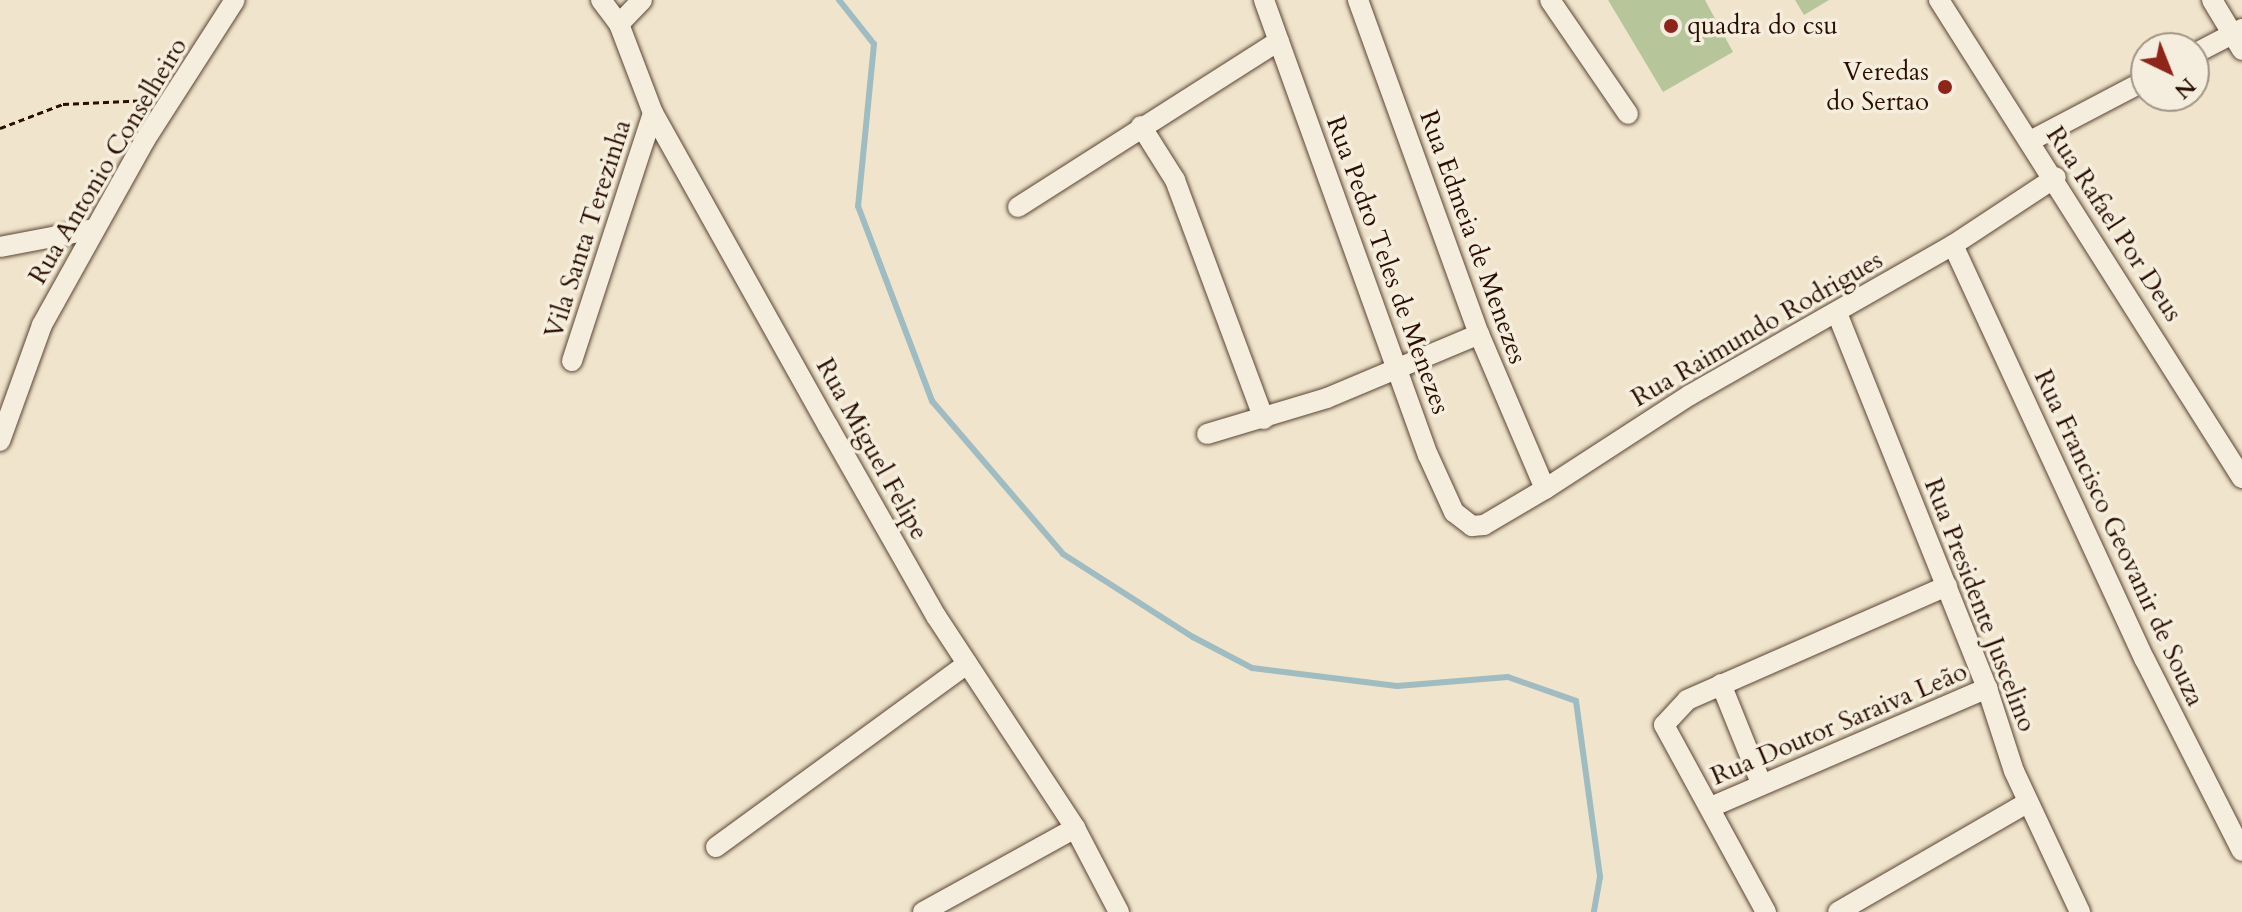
<!DOCTYPE html>
<meta charset="utf-8">
<style>
body{margin:0}
#map{position:relative;width:2242px;height:912px;overflow:hidden;background:#f0e5cc;font-family:Cardo,serif}
div>[style]{position:absolute}
[style*='--x']{left:calc(var(--x)*1px);top:calc(var(--y)*1px);width:calc(var(--w)*1px);rotate:calc(var(--a)*1deg)}
.green>*{inset:0;background:#b7c59a}
.stream>*{height:6px;margin:-3px;padding:0 3px;transform-origin:3px;border-radius:3px;background:#9ebcc1}
.path>*{height:3px;margin-top:-1.5px;transform-origin:0;background:repeating-linear-gradient(90deg,#290e01 0 6px,transparent 0 10px)}
.roads{filter:drop-shadow(0 0 2px #5b4434) drop-shadow(0 0 2px #5b4434)}
.minor>*{height:20px;margin:-10px;padding:0 10px;transform-origin:10px;border-radius:10px;background:#f5eede}
.dots>*{width:22px;height:22px;translate:-50% -50%;box-sizing:border-box;border:4px solid #f5eede;border-radius:50%}
span{translate:-50% -50%;white-space:nowrap;text-align:center;line-height:1.15;-webkit-text-stroke:7px #f5eede;paint-order:stroke}
.poi-label{font-size:26px;color:#290e01}
.left{translate:0 -50%;text-align:left}
.right{translate:-100% -50%;text-align:right}
.street-label{font-size:26px;color:#290e01}
.north{position:absolute;left:2130px;top:32px;width:80px;height:80px;box-sizing:border-box;background:#f5eede;border:2px solid #a39486;border-radius:50%;rotate:137deg;font-size:22px;font-weight:700;line-height:32px;text-align:center;color:#290e01}
.north::after{content:'';display:block;margin:auto;width:28px;height:36px;background:#8f2418;clip-path:polygon(50% 0,100% 100%,50% 72%,0 100%)}
</style>
<div id="map">
<div class="green">
<i style="clip-path:polygon(1608px 0,1705px 0,1733px 52px,1663px 92px)"></i>
<i style="clip-path:polygon(1795px 0,1829px 0,1804px 15px)"></i>
</div>
<div class="stream">
<i style="--x:839;--y:0;--w:56;--a:51.5"></i>
<i style="--x:874;--y:44;--w:163;--a:95.6"></i>
<i style="--x:858;--y:206;--w:209;--a:69.2"></i>
<i style="--x:932;--y:401;--w:201;--a:49.4"></i>
<i style="--x:1063;--y:554;--w:154;--a:32.6"></i>
<i style="--x:1193;--y:637;--w:67;--a:27.7"></i>
<i style="--x:1252;--y:668;--w:146;--a:7.1"></i>
<i style="--x:1397;--y:686;--w:111;--a:-4.6"></i>
<i style="--x:1508;--y:677;--w:72;--a:19.4"></i>
<i style="--x:1576;--y:701;--w:178;--a:82.2"></i>
<i style="--x:1600;--y:877;--w:36;--a:100"></i>
</div>
<div class="path">
<i style="--x:0;--y:128;--w:67;--a:-20.9"></i>
<i style="--x:63;--y:104;--w:86;--a:-2.7"></i>
</div>
<div class="roads">
<div class="minor">
<i style="--x:601;--y:0;--w:30;--a:53"></i>
<i style="--x:619;--y:24;--w:95;--a:69.1"></i>
<i style="--x:653;--y:113;--w:359;--a:60.8"></i>
<i style="--x:828;--y:426;--w:219;--a:60.4"></i>
<i style="--x:936;--y:616;--w:254;--a:56.7"></i>
<i style="--x:1075;--y:828;--w:95;--a:62.4"></i>
<i style="--x:1264;--y:0;--w:484;--a:70.2"></i>
<i style="--x:1428;--y:455;--w:63;--a:65.5"></i>
<i style="--x:1454;--y:512;--w:23;--a:38"></i>
<i style="--x:1472;--y:526;--w:12;--a:-5"></i>
<i style="--x:1484;--y:525;--w:71;--a:-30.5"></i>
<i style="--x:1545;--y:489;--w:173;--a:-33"></i>
<i style="--x:1690;--y:395;--w:303;--a:-29.7"></i>
<i style="--x:1953;--y:245;--w:123;--a:-33.4"></i>
<i style="--x:1358;--y:0;--w:355;--a:70.1"></i>
<i style="--x:1479;--y:334;--w:168;--a:66.9"></i>
<i style="--x:1550;--y:0;--w:138;--a:55.6"></i>
<i style="--x:1939;--y:0;--w:566;--a:57.63"></i>
<i style="--x:2212;--y:0;--w:58;--a:59"></i>
<i style="--x:619;--y:24;--w:33;--a:-46"></i>
<i style="--x:2194;--y:54;--w:54;--a:-27.5"></i>
<i style="--x:1141;--y:126;--w:64;--a:57.8"></i>
<i style="--x:1175;--y:180;--w:255;--a:69.6"></i>
<i style="--x:2030;--y:141;--w:131;--a:-27.7"></i>
<i style="--x:1018;--y:207;--w:309;--a:-32.5"></i>
<i style="--x:1953;--y:245;--w:457;--a:65.2"></i>
<i style="--x:2145;--y:660;--w:214;--a:63.1"></i>
<i style="--x:0;--y:247;--w:96;--a:-10.8"></i>
<i style="--x:1837;--y:313;--w:404;--a:68.2"></i>
<i style="--x:1987;--y:688;--w:87;--a:72"></i>
<i style="--x:2014;--y:771;--w:156;--a:64.9"></i>
<i style="--x:572;--y:361;--w:261;--a:-71.9"></i>
<i style="--x:1207;--y:434;--w:125;--a:-16.7"></i>
<i style="--x:1327;--y:398;--w:165;--a:-22.8"></i>
<i style="--x:0;--y:441;--w:123;--a:-70.1"></i>
<i style="--x:42;--y:325;--w:212;--a:-60.9"></i>
<i style="--x:145;--y:140;--w:166;--a:-57.3"></i>
<i style="--x:1721;--y:684;--w:107;--a:68"></i>
<i style="--x:1711;--y:807;--w:301;--a:-23.3"></i>
<i style="--x:716;--y:847;--w:311;--a:-36.1"></i>
<i style="--x:923;--y:912;--w:174;--a:-28.9"></i>
<i style="--x:1766;--y:912;--w:213;--a:-118.6"></i>
<i style="--x:1664;--y:725;--w:34;--a:-47"></i>
<i style="--x:1687;--y:700;--w:284;--a:-23.7"></i>
<i style="--x:1838;--y:912;--w:218;--a:-30"></i>
</div>
</div>
<div class="dots">
<i style="left:1671px;top:26px;background:#8f2418"></i>
<i style="left:1945px;top:87px;background:#8f2418"></i>
</div>
<div class="poi-label">
<span class="left" style="left:1687px;top:26px">quadra do csu</span>
<span class="right" style="left:1929px;top:87px">Veredas<br>do Sertao</span>
</div>
<div class="street-label">
<span style="left:108px;top:161px;rotate:-59deg">Rua Antonio Conselheiro</span>
<span style="left:2114px;top:224px;rotate:57deg">Rua Rafael Por Deus</span>
<span style="left:588px;top:229px;rotate:-72deg">Vila Santa Terezinha</span>
<span style="left:1473px;top:237px;rotate:70deg">Rua Edmeia de Menezes</span>
<span style="left:1388px;top:265px;rotate:70deg">Rua Pedro Teles de Menezes</span>
<span style="left:1757px;top:329px;rotate:-30deg">Rua Raimundo Rodrigues</span>
<span style="left:872px;top:449px;rotate:61deg">Rua Miguel Felipe</span>
<span style="left:2119px;top:538px;rotate:65deg">Rua Francisco Geovanir de Souza</span>
<span style="left:1980px;top:605px;rotate:69deg">Rua Presidente Juscelino</span>
<span style="left:1839px;top:724px;rotate:-23deg">Rua Doutor Saraiva Leão</span>
</div>
<div class="north">N</div>
</div>
